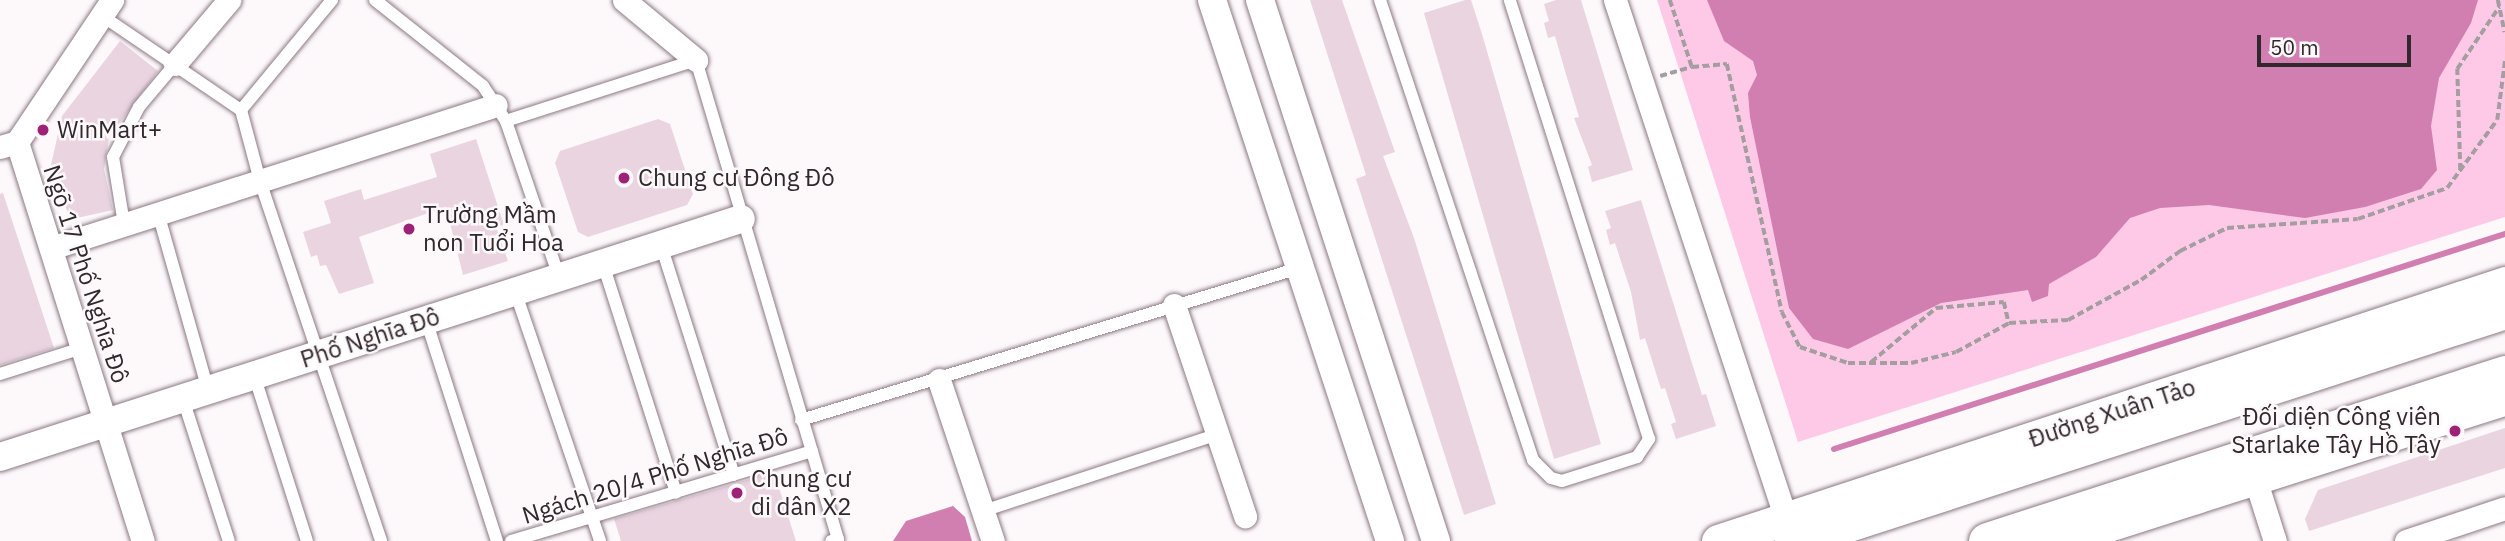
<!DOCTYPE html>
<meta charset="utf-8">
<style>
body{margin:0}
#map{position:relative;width:2505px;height:541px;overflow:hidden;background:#fdf9fb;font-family:"IBM Plex Sans",sans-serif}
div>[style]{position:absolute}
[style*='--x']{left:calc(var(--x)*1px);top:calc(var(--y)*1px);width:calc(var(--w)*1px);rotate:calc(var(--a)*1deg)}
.green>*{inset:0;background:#fdc9e6}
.water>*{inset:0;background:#d17eb0}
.stream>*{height:6px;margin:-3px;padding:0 3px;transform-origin:3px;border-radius:3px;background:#d17eb0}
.building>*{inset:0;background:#e9d4e0}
.path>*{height:3.5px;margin-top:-1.75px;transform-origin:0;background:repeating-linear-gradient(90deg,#a49ea1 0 7px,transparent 0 10.5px)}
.roads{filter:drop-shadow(0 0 2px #8b7883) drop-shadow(0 0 2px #8b7883)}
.service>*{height:12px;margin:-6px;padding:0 6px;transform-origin:6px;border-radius:6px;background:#fff}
.minor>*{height:23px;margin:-11.5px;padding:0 11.5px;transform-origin:11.5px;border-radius:11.5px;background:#fff}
.tertiary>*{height:28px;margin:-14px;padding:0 14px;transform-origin:14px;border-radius:14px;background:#fff}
.secondary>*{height:33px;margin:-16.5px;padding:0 16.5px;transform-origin:16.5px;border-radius:16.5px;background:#fff}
.primary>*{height:37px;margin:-18.5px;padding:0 18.5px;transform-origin:18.5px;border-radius:18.5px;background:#fff}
.dots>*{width:19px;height:19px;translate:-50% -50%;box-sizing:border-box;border:4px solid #fdf9fb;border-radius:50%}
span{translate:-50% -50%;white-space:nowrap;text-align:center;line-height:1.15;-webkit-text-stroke:5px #fdf9fb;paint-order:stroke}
.poi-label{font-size:24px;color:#30282c}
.left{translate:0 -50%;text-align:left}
.right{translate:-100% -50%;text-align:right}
.street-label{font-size:24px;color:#30282c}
.scale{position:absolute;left:2257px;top:35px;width:154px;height:32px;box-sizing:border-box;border:4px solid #30282c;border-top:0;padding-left:9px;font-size:21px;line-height:24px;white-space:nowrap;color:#30282c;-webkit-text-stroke:5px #fdf9fb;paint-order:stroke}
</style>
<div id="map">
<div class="green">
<i style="clip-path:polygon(1657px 0,2505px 0,2505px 217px,1798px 442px)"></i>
</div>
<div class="water">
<i style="clip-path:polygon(1707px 0,2478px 0,2471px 23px,2439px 78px,2431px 126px,2437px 170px,2421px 189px,2365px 207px,2305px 218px,2209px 205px,2160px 208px,2130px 218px,2096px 257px,2049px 284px,2048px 296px,2032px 302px,2028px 290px,1941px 303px,1848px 349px,1813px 339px,1789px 308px,1750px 117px,1748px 93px,1757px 75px,1753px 61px,1724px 41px)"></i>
<i style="clip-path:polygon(953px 506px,965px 517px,972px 541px,893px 541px,906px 521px)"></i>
</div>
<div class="stream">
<i style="--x:1834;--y:449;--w:705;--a:-17.77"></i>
</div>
<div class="building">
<i style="clip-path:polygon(1310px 0,1342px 0,1395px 152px,1383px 156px,1414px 238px,1496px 504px,1464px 515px,1356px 179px,1366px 175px)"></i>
<i style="clip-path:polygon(1465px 0,1471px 0,1482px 34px,1601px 444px,1554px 459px,1424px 13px)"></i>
<i style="clip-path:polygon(1556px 0,1581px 0,1633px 170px,1592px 182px,1588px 167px,1592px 165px,1574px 118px,1579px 117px,1565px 71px,1555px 36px,1548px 38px,1544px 23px,1549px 21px,1544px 4px)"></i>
<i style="clip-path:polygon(120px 41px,158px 71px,109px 137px,104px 169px,113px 210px,77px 218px,75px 212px,68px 214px,51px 165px,62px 116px)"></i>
<i style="clip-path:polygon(658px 119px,670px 124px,693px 194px,687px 205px,588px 237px,578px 232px,555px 163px,560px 151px)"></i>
<i style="clip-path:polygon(476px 139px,504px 225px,496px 227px,508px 261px,463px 275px,446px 207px,359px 237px,374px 283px,339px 294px,326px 265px,320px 266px,317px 255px,311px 257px,303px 232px,331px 223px,324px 201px,361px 189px,364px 200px,437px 177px,430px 154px)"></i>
<i style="clip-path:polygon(3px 193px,54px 348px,0 365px,0 194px)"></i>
<i style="clip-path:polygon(1641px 200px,1702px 395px,1706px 394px,1716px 426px,1676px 439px,1671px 424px,1676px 422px,1665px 388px,1661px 389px,1645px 338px,1640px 340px,1631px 292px,1615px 243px,1610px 245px,1606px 230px,1611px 228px,1605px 211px)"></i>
<i style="clip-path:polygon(2505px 428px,2505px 468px,2309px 531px,2305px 519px,2318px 490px)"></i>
<i style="clip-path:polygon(774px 472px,796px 541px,621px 541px,614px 519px)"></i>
</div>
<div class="path">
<i style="--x:1670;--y:0;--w:71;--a:71.8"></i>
<i style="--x:1692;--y:67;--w:35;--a:-5"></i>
<i style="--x:1727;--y:64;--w:254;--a:77.5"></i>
<i style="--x:1782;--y:312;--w:39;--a:63"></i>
<i style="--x:1800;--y:347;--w:51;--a:18.4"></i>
<i style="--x:1848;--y:363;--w:63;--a:0"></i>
<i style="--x:1911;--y:363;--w:46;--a:-13.7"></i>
<i style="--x:1956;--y:352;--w:60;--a:-28.7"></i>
<i style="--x:2009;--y:323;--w:59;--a:-2.9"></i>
<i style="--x:2068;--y:320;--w:83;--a:-28.7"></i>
<i style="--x:2141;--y:280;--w:49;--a:-36.6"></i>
<i style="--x:2180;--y:251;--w:52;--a:-26.1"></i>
<i style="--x:2227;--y:228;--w:131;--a:-3.9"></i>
<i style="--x:2358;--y:219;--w:94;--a:-19.2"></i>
<i style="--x:2447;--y:188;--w:84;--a:-53.7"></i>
<i style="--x:2497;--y:120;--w:62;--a:-82.5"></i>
<i style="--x:2498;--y:0;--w:33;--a:78"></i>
<i style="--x:1660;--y:76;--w:33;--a:-16"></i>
<i style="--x:2460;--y:170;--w:101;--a:-91.7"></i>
<i style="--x:2457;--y:69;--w:75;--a:-55.9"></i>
<i style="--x:1871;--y:362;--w:85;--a:-39.7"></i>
<i style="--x:1936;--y:308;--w:68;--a:-5"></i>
<i style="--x:2004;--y:302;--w:22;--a:77"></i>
</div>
<div class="roads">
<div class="service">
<i style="--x:375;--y:0;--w:138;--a:38.5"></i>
<i style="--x:483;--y:86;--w:42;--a:56.7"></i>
<i style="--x:506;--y:121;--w:165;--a:71.2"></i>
<i style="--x:1380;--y:0;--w:485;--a:71.6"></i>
<i style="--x:1533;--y:460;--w:25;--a:45"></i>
<i style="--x:1551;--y:478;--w:11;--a:15"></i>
<i style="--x:1562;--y:481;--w:79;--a:-17.7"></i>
<i style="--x:1637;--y:457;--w:22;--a:-56"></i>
<i style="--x:1649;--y:439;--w:460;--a:-107.6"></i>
<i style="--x:101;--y:15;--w:169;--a:34.2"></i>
<i style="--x:241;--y:110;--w:73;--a:75"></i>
<i style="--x:260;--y:181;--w:380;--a:71.4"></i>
<i style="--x:241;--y:110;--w:143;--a:-50.4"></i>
<i style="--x:506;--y:121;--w:200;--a:-17.8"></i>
<i style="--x:696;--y:60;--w:500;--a:73.5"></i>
<i style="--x:838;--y:539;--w:7;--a:164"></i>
<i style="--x:158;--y:213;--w:184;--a:74.2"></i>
<i style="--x:124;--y:224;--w:68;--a:-99.3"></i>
<i style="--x:113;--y:157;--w:56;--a:-62.5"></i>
<i style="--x:139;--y:107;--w:56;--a:-50.1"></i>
<i style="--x:661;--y:245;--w:241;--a:72.4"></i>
<i style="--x:603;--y:264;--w:240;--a:72.3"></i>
<i style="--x:515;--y:291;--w:264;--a:71.2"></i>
<i style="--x:426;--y:320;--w:232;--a:72.2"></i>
<i style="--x:0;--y:374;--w:86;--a:-17.6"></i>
<i style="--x:254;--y:375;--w:174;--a:72.3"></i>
<i style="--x:183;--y:399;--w:149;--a:72.1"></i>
<i style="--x:801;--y:420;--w:521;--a:-16.97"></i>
<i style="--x:983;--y:511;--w:247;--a:-18.1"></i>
<i style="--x:511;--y:541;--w:314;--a:-16.6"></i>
</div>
<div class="minor">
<i style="--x:624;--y:0;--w:94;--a:39.8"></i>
<i style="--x:1615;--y:0;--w:559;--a:71.76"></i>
<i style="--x:175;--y:64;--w:84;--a:-49.8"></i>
<i style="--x:17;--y:142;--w:418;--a:72.5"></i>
<i style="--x:0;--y:147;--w:18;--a:-16"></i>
<i style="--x:17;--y:142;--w:171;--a:-56.2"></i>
<i style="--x:51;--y:248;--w:467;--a:-17.8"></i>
<i style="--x:1174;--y:305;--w:223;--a:71.4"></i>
<i style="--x:939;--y:380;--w:170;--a:71.5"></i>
<i style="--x:2251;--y:466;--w:79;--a:72.3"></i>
<i style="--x:2406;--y:541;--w:104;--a:-18.4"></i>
</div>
<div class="tertiary">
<i style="--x:1212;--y:0;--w:570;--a:71.79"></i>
<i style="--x:1260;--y:0;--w:569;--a:71.98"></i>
<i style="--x:0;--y:457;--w:778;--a:-17.81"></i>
</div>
<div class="secondary">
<i style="--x:1718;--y:541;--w:828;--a:-18.15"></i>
<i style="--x:2058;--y:541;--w:469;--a:-17.7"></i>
</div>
<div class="primary">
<i style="--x:1793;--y:541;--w:749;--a:-17.98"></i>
<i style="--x:1987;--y:541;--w:544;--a:-17.87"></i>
</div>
</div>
<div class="dots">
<i style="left:43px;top:130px;background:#9d2177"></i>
<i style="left:624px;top:178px;background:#9d2177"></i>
<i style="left:409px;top:229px;background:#9d2177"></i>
<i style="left:2455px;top:431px;background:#9d2177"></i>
<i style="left:737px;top:493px;background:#9d2177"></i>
</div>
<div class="poi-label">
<span class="left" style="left:57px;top:130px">WinMart+</span>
<span class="left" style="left:638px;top:178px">Chung cư Đông Đô</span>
<span class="left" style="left:423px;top:229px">Trường Mầm<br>non Tuổi Hoa</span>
<span class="right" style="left:2441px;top:431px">Đối diện Công viên<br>Starlake Tây Hồ Tây</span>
<span class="left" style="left:751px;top:493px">Chung cư<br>di dân X2</span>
</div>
<div class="street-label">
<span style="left:86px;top:274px;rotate:72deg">Ngõ 17 Phố Nghĩa Đô</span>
<span style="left:370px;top:338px;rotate:-18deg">Phố Nghĩa Đô</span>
<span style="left:2112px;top:413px;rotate:-18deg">Đường Xuân Tảo</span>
<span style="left:655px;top:476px;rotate:-17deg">Ngách 20/4 Phố Nghĩa Đô</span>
</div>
<div class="scale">50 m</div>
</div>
